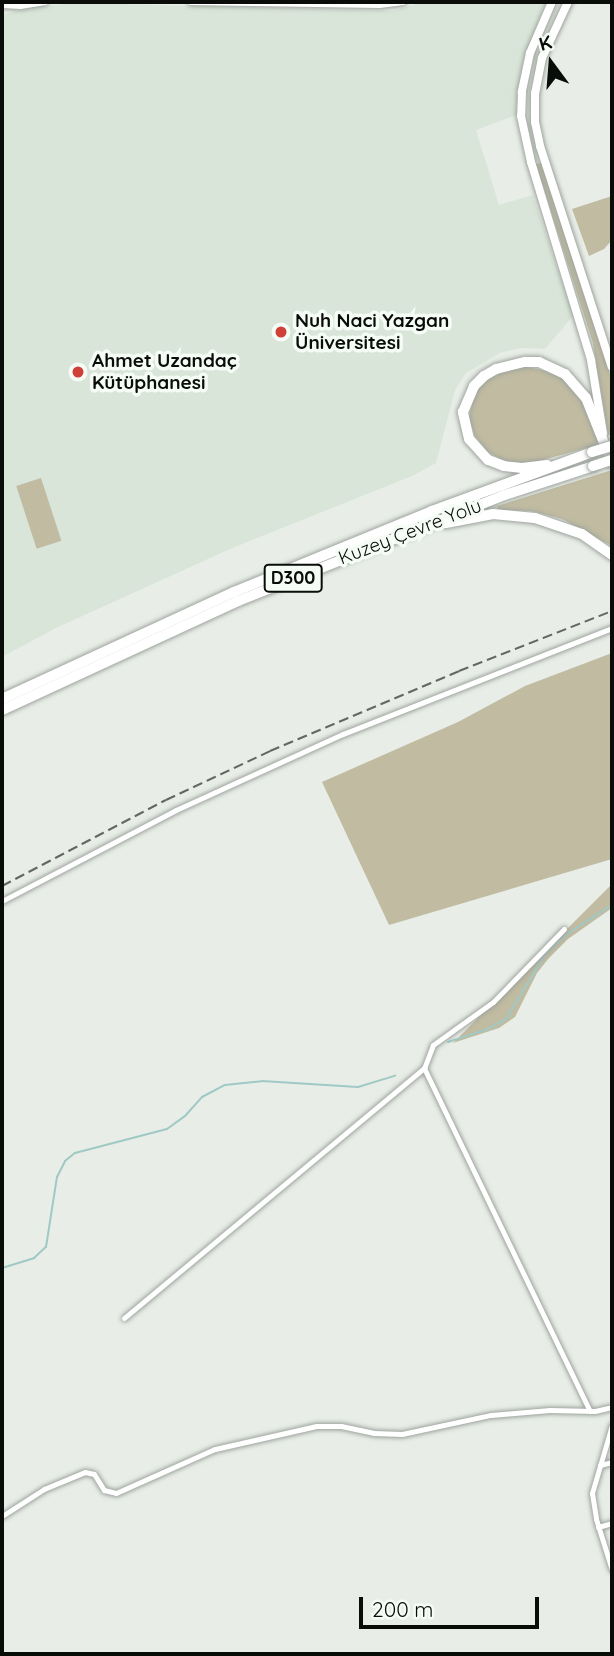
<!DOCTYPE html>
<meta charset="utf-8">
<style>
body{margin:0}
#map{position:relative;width:614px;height:1656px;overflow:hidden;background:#e8eee7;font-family:Quicksand,sans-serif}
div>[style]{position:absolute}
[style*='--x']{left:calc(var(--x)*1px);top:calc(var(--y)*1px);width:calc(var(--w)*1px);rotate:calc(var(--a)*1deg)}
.built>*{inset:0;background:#d9e5d8}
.green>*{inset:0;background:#c0bba1;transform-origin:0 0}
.stream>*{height:2px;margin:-1px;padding:0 1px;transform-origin:1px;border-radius:1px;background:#a0c9c5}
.roads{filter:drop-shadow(0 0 2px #9ea49e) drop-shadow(0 0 2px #9ea49e)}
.street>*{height:5px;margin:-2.5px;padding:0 2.5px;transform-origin:2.5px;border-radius:2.5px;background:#fff}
.secondary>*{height:8px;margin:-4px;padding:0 4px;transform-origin:4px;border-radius:4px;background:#fff}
.highway>*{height:10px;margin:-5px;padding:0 5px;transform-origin:5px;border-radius:5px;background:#fff}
.rail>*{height:2px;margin-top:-1px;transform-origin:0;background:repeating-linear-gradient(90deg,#636662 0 10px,transparent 0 15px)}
.bridges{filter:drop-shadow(0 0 2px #9ea49e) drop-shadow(0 0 2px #9ea49e)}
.highway-bridge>*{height:10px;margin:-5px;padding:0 5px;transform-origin:5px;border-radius:5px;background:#fff}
.dots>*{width:19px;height:19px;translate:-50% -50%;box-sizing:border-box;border:4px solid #f5fcf5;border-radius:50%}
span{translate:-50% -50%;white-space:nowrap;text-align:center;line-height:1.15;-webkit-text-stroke:7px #f5fcf5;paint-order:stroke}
.shield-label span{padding:2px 5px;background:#f5fcf5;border:2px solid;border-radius:5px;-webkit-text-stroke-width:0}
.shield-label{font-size:18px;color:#0a0c0a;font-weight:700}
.poi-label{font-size:19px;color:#0a0c0a;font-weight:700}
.left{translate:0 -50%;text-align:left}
.street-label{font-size:19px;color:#0a0c0a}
.frame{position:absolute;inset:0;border:4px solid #0a0c0a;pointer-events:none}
.north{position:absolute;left:516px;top:28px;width:70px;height:70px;-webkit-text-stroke:5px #f5fcf5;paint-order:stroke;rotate:344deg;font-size:19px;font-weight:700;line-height:28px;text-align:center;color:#0a0c0a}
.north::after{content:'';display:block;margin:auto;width:24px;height:32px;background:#0a0c0a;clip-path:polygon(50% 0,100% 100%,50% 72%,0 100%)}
.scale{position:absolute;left:359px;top:1597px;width:180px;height:32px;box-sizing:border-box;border:4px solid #0a0c0a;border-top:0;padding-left:9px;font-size:21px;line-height:24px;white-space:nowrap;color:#0a0c0a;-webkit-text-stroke:5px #f5fcf5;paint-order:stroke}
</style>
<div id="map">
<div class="built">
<i style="clip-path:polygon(423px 2px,546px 2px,523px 59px,517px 115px,476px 130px,499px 205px,533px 195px,573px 316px,545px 349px,521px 348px,500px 353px,466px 373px,455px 390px,436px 463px,412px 476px,230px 549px,56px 628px,2px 657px,2px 15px,33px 7px,77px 3px,392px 11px)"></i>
</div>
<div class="green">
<i style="clip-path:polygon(541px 163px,612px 380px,612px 434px,608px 435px,593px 343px,536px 164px)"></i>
<i style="clip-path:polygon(612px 196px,612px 240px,604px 249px,589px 256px,572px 209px)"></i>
<i style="clip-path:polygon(524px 366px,559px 374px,578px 391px,601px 444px,528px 464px,504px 462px,487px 451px,475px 436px,469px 418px,475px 391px,489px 377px)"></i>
<i style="clip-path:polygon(612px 470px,612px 546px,562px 519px,531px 511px,498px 510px,497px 506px)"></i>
<i style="left:41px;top:478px;width:66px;height:26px;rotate:72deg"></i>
<i style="clip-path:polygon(612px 653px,612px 859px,389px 925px,322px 782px,458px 722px,525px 686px)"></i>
<i style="clip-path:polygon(612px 884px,612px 908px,568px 939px,549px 958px,537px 973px,515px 1017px,499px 1028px,453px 1043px)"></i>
</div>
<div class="stream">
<i style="--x:448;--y:1042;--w:40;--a:-18"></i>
<i style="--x:486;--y:1030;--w:23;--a:-29"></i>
<i style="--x:506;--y:1019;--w:77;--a:-58.8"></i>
<i style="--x:546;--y:953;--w:28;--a:-42"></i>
<i style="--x:567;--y:934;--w:54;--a:-32.8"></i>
<i style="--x:2;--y:1268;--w:34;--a:-17"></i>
<i style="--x:34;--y:1258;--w:16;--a:-43"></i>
<i style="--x:46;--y:1247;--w:71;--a:-81.1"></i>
<i style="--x:57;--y:1177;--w:18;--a:-63"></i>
<i style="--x:65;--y:1161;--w:13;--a:-39"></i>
<i style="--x:75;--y:1153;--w:95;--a:-14.6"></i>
<i style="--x:167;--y:1129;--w:22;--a:-36"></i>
<i style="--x:185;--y:1116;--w:25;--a:-48"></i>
<i style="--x:202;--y:1097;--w:26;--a:-28"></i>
<i style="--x:225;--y:1085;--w:37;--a:-6"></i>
<i style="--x:262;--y:1081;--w:96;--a:3.6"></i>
<i style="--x:358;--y:1087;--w:39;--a:-17"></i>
</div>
<div class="roads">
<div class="street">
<i style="--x:190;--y:2;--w:189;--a:0.9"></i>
<i style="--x:379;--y:5;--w:24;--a:-7"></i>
<i style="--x:2;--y:5;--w:18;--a:3"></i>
<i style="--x:20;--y:6;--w:25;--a:-9"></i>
<i style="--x:2;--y:901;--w:196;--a:-27.6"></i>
<i style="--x:176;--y:810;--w:183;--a:-24.5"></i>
<i style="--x:343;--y:734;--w:289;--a:-21.5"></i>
<i style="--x:564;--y:929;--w:102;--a:134.2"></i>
<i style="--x:493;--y:1002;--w:74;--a:144.4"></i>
<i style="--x:433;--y:1045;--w:25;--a:111"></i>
<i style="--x:424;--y:1068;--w:381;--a:64.2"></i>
<i style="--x:124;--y:1318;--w:391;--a:-39.8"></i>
<i style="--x:612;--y:1425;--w:71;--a:106.4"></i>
<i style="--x:592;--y:1493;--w:26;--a:81"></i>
<i style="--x:596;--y:1519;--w:53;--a:72.6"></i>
<i style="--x:600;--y:1465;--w:12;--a:-14"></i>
<i style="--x:2;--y:1516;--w:50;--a:-32.7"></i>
<i style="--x:44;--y:1489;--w:44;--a:-22.5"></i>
<i style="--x:85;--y:1472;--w:9;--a:13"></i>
<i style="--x:94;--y:1474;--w:19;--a:58"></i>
<i style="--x:104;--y:1490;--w:12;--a:14"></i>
<i style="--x:116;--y:1493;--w:108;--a:-24"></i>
<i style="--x:215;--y:1449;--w:104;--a:-12.8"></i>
<i style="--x:316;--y:1426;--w:25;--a:0"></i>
<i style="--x:341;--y:1426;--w:34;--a:12"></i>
<i style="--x:374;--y:1433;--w:28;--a:2"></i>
<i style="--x:402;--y:1434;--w:91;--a:-12.1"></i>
<i style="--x:491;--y:1415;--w:59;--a:-4.8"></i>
<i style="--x:550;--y:1410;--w:45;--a:1.3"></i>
<i style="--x:595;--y:1411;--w:17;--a:-13"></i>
<i style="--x:598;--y:1527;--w:15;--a:-16"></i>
</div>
<div class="secondary">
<i style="--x:552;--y:2;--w:56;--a:113.3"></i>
<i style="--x:530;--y:53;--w:40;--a:102"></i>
<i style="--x:522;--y:92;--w:24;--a:92"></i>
<i style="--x:521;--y:116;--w:47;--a:77.7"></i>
<i style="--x:531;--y:162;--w:207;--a:73.1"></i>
<i style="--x:591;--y:360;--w:74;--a:80.7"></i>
<i style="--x:568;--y:2;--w:62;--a:114.9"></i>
<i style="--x:542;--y:58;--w:36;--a:101"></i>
<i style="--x:535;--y:93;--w:29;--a:90"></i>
<i style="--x:535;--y:122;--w:25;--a:78"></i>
<i style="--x:540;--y:146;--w:232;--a:72"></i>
</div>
<div class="highway">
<i style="--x:547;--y:465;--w:25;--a:173"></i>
<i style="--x:522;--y:468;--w:18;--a:-174"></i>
<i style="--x:504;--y:466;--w:17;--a:-159"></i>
<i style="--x:488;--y:460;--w:28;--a:-132"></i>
<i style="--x:469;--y:439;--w:28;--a:-103"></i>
<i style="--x:463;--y:412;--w:28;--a:-67"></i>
<i style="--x:474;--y:386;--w:14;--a:-45"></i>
<i style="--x:484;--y:376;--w:14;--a:-30"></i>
<i style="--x:496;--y:369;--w:30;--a:-14"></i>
<i style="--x:525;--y:362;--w:14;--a:0"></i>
<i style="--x:539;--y:362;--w:29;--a:25"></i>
<i style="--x:565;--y:374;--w:32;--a:49"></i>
<i style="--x:586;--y:398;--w:70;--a:68.2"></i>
<i style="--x:446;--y:523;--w:48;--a:-10.8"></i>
<i style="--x:493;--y:514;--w:42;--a:5.4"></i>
<i style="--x:535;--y:518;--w:50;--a:18.8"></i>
<i style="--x:582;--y:534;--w:37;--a:35"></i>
<i style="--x:2;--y:699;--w:255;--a:-24.8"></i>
<i style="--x:234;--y:592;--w:214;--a:-22.2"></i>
<i style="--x:432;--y:511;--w:171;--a:-20.2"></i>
<i style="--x:2;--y:710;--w:260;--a:-24.8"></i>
<i style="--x:238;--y:601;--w:287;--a:-21.7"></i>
<i style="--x:505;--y:495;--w:93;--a:-18.2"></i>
</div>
</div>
<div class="rail">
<i style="--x:2;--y:886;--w:185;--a:-27.7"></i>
<i style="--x:166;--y:800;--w:115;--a:-25.2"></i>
<i style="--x:270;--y:751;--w:205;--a:-22.9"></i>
<i style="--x:459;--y:671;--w:164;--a:-21.4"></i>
</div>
<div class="bridges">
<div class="highway-bridge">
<i style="--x:592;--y:452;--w:21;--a:-17"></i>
<i style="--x:593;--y:466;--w:20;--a:-18"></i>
</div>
</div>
<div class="dots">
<i style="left:281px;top:332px;background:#ce4038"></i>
<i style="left:78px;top:372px;background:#ce4038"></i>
</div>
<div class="shield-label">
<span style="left:293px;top:578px">D300</span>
</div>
<div class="poi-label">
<span class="left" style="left:295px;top:332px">Nuh Naci Yazgan<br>Üniversitesi</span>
<span class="left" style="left:92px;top:372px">Ahmet Uzandaç<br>Kütüphanesi</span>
</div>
<div class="street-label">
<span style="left:410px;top:532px;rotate:-21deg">Kuzey Çevre Yolu</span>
</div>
<div class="frame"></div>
<div class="north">K</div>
<div class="scale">200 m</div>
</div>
